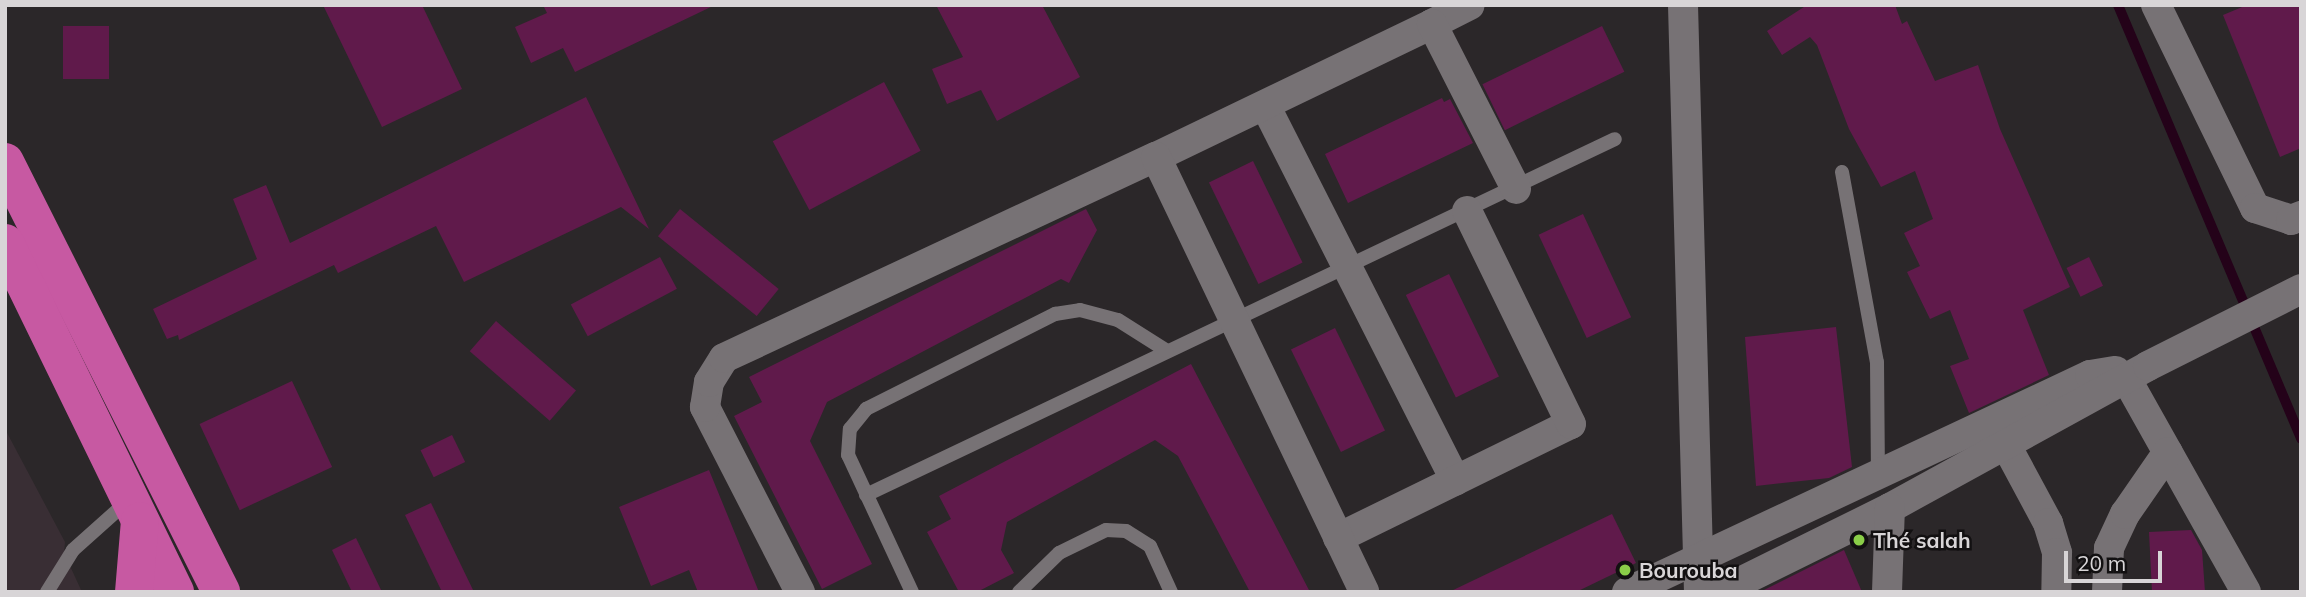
<!DOCTYPE html>
<meta charset="utf-8">
<style>
body{margin:0}
#map{position:relative;width:2306px;height:597px;overflow:hidden;background:#2b2729;font-family:Mulish,sans-serif}
div>[style]{position:absolute}
[style*='--x']{left:calc(var(--x)*1px);top:calc(var(--y)*1px);width:calc(var(--w)*1px);rotate:calc(var(--a)*1deg)}
.built>*{inset:0;background:#392e34}
.stream>*{height:10px;margin:-5px;padding:0 5px;transform-origin:5px;border-radius:5px;background:#240219}
.building>*{inset:0;background:#601a4b;transform-origin:0 0}
.lane>*{height:14px;margin:-7px;padding:0 7px;transform-origin:7px;border-radius:7px;background:#777275}
.street>*{height:30px;margin:-15px;padding:0 15px;transform-origin:15px;border-radius:15px;background:#777275}
.highway>*{height:38px;margin:-19px;padding:0 19px;transform-origin:19px;border-radius:19px;background:#c759a2}
.dots>*{width:19px;height:19px;translate:-50% -50%;box-sizing:border-box;border:4px solid #121011;border-radius:50%}
span{translate:-50% -50%;white-space:nowrap;text-align:center;line-height:1.15;-webkit-text-stroke:5px #121011;paint-order:stroke}
.poi-label{font-size:21px;color:#d8d5d7;font-weight:700}
.left{translate:0 -50%;text-align:left}
.frame{position:absolute;inset:0;border:7px solid #d8d5d7;pointer-events:none}
.scale{position:absolute;left:2064px;top:551px;width:98px;height:32px;box-sizing:border-box;border:4px solid #d8d5d7;border-top:0;padding-left:9px;font-size:21px;line-height:24px;white-space:nowrap;color:#d8d5d7;-webkit-text-stroke:5px #121011;paint-order:stroke}
</style>
<div id="map">
<div class="built">
<i style="clip-path:polygon(5px 429px,65px 542px,64px 553px,82px 592px,5px 592px)"></i>
</div>
<div class="stream">
<i style="--x:2118;--y:5;--w:471;--a:67.1"></i>
</div>
<div class="building">
<i style="clip-path:polygon(323px 5px,422px 5px,462px 89px,382px 127px)"></i>
<i style="clip-path:polygon(543px 5px,715px 5px,575px 72px,563px 48px,531px 63px,515px 27px,547px 13px)"></i>
<i style="clip-path:polygon(936px 5px,1042px 5px,1080px 77px,997px 121px,981px 90px,947px 104px,932px 69px,963px 57px)"></i>
<i style="clip-path:polygon(1807px 5px,1895px 5px,1902px 24px,1907px 21px,1935px 81px,1978px 65px,2000px 129px,2070px 287px,2023px 310px,2049px 375px,1969px 413px,1950px 366px,1969px 359px,1950px 310px,1930px 319px,1907px 272px,1920px 266px,1904px 233px,1933px 219px,1915px 171px,1881px 187px,1849px 129px,1817px 45px,1810px 37px,1782px 55px,1767px 31px)"></i>
<i style="clip-path:polygon(2247px 5px,2301px 5px,2301px 148px,2280px 157px,2223px 15px)"></i>
<i style="left:63px;top:26px;width:46px;height:53px"></i>
<i style="left:1602px;top:26px;width:51px;height:133px;rotate:64deg"></i>
<i style="left:884px;top:82px;width:78px;height:126px;rotate:62deg"></i>
<i style="clip-path:polygon(586px 97px,649px 229px,621px 207px,464px 282px,436px 226px,338px 273px,334px 265px,179px 340px,178px 335px,167px 339px,153px 309px,257px 259px,233px 199px,266px 185px,290px 243px)"></i>
<i style="clip-path:polygon(1442px 98px,1444px 102px,1450px 99px,1473px 143px,1348px 203px,1325px 154px)"></i>
<i style="left:1253px;top:161px;width:113px;height:49px;rotate:64deg"></i>
<i style="left:680px;top:209px;width:127px;height:35px;rotate:39deg"></i>
<i style="clip-path:polygon(1086px 209px,1097px 230px,1069px 283px,1061px 279px,827px 402px,810px 441px,872px 564px,822px 589px,734px 416px,762px 402px,749px 377px)"></i>
<i style="left:1583px;top:214px;width:114px;height:49px;rotate:65deg"></i>
<i style="left:660px;top:257px;width:36px;height:101px;rotate:62deg"></i>
<i style="left:2089px;top:257px;width:32px;height:25px;rotate:64deg"></i>
<i style="left:1449px;top:274px;width:114px;height:48px;rotate:64deg"></i>
<i style="left:496px;top:321px;width:106px;height:40px;rotate:41deg"></i>
<i style="clip-path:polygon(1836px 327px,1852px 467px,1829px 478px,1756px 486px,1745px 337px)"></i>
<i style="left:1335px;top:328px;width:114px;height:49px;rotate:64deg"></i>
<i style="clip-path:polygon(1191px 364px,1310px 592px,1250px 592px,1178px 456px,1155px 440px,1007px 522px,1001px 550px,1014px 573px,977px 592px,959px 592px,927px 532px,951px 519px,939px 496px)"></i>
<i style="left:292px;top:381px;width:95px;height:102px;rotate:65deg"></i>
<i style="left:452px;top:435px;width:30px;height:35px;rotate:64deg"></i>
<i style="clip-path:polygon(709px 470px,759px 592px,698px 592px,689px 570px,651px 586px,619px 507px)"></i>
<i style="clip-path:polygon(431px 503px,474px 592px,442px 592px,405px 515px)"></i>
<i style="clip-path:polygon(1612px 514px,1636px 563px,1576px 592px,1449px 592px)"></i>
<i style="clip-path:polygon(2191px 530px,2202px 550px,2205px 592px,2152px 592px,2149px 532px)"></i>
<i style="clip-path:polygon(356px 538px,382px 592px,352px 592px,332px 550px)"></i>
<i style="clip-path:polygon(1844px 550px,1862px 592px,1760px 592px)"></i>
</div>
<div class="lane">
<i style="--x:1842;--y:172;--w:193;--a:79.6"></i>
<i style="--x:1877;--y:362;--w:112;--a:89.5"></i>
<i style="--x:866;--y:495;--w:829;--a:-25.42"></i>
<i style="--x:47;--y:592;--w:49;--a:-58.2"></i>
<i style="--x:73;--y:550;--w:75;--a:-41.8"></i>
<i style="--x:912;--y:592;--w:151;--a:-115"></i>
<i style="--x:848;--y:455;--w:26;--a:-86"></i>
<i style="--x:850;--y:429;--w:26;--a:-51"></i>
<i style="--x:866;--y:409;--w:212;--a:-26.7"></i>
<i style="--x:1055;--y:314;--w:25;--a:-9"></i>
<i style="--x:1080;--y:310;--w:39;--a:15"></i>
<i style="--x:1118;--y:320;--w:58;--a:32.3"></i>
<i style="--x:1019;--y:592;--w:56;--a:-44.3"></i>
<i style="--x:1059;--y:553;--w:52;--a:-26.1"></i>
<i style="--x:1106;--y:530;--w:20;--a:3"></i>
<i style="--x:1126;--y:531;--w:28;--a:32"></i>
<i style="--x:1150;--y:546;--w:51;--a:65.5"></i>
</div>
<div class="street">
<i style="--x:1683;--y:5;--w:587;--a:88.44"></i>
<i style="--x:2156;--y:5;--w:226;--a:64"></i>
<i style="--x:2255;--y:208;--w:38;--a:18"></i>
<i style="--x:2291;--y:220;--w:11;--a:-22"></i>
<i style="--x:1432;--y:24;--w:42;--a:-26.6"></i>
<i style="--x:1266;--y:107;--w:419;--a:63.1"></i>
<i style="--x:1156;--y:157;--w:306;--a:-25.7"></i>
<i style="--x:1432;--y:24;--w:185;--a:63"></i>
<i style="--x:2126;--y:378;--w:245;--a:60.7"></i>
<i style="--x:2006;--y:445;--w:89;--a:61.7"></i>
<i style="--x:2048;--y:523;--w:31;--a:73"></i>
<i style="--x:2057;--y:553;--w:39;--a:91"></i>
<i style="--x:1338;--y:538;--w:259;--a:-26.1"></i>
<i style="--x:1571;--y:424;--w:237;--a:-116"></i>
<i style="--x:800;--y:592;--w:208;--a:-117.2"></i>
<i style="--x:705;--y:407;--w:25;--a:-81"></i>
<i style="--x:709;--y:382;--w:28;--a:-58"></i>
<i style="--x:724;--y:358;--w:476;--a:-25"></i>
<i style="--x:1156;--y:157;--w:482;--a:64.4"></i>
<i style="--x:1627;--y:592;--w:511;--a:-25.11"></i>
<i style="--x:2090;--y:375;--w:26;--a:-9"></i>
<i style="--x:1720;--y:592;--w:190;--a:-26.3"></i>
<i style="--x:1890;--y:508;--w:294;--a:-28.8"></i>
<i style="--x:2148;--y:366;--w:171;--a:-26.7"></i>
<i style="--x:1887;--y:592;--w:84;--a:-88"></i>
<i style="--x:2107;--y:592;--w:44;--a:-87.4"></i>
<i style="--x:2109;--y:548;--w:38;--a:-65"></i>
<i style="--x:2125;--y:514;--w:75;--a:-55.3"></i>
</div>
<div class="highway">
<i style="--x:5;--y:162;--w:481;--a:63.3"></i>
<i style="--x:5;--y:243;--w:388;--a:64"></i>
<i style="--x:134;--y:592;--w:71;--a:-85.2"></i>
</div>
<div class="dots">
<i style="left:1859px;top:540px;background:#8ace48"></i>
<i style="left:1625px;top:570px;background:#8ace48"></i>
</div>
<div class="poi-label">
<span class="left" style="left:1873px;top:540px">Thé salah</span>
<span class="left" style="left:1639px;top:570px">Bourouba</span>
</div>
<div class="frame"></div>
<div class="scale">20 m</div>
</div>
